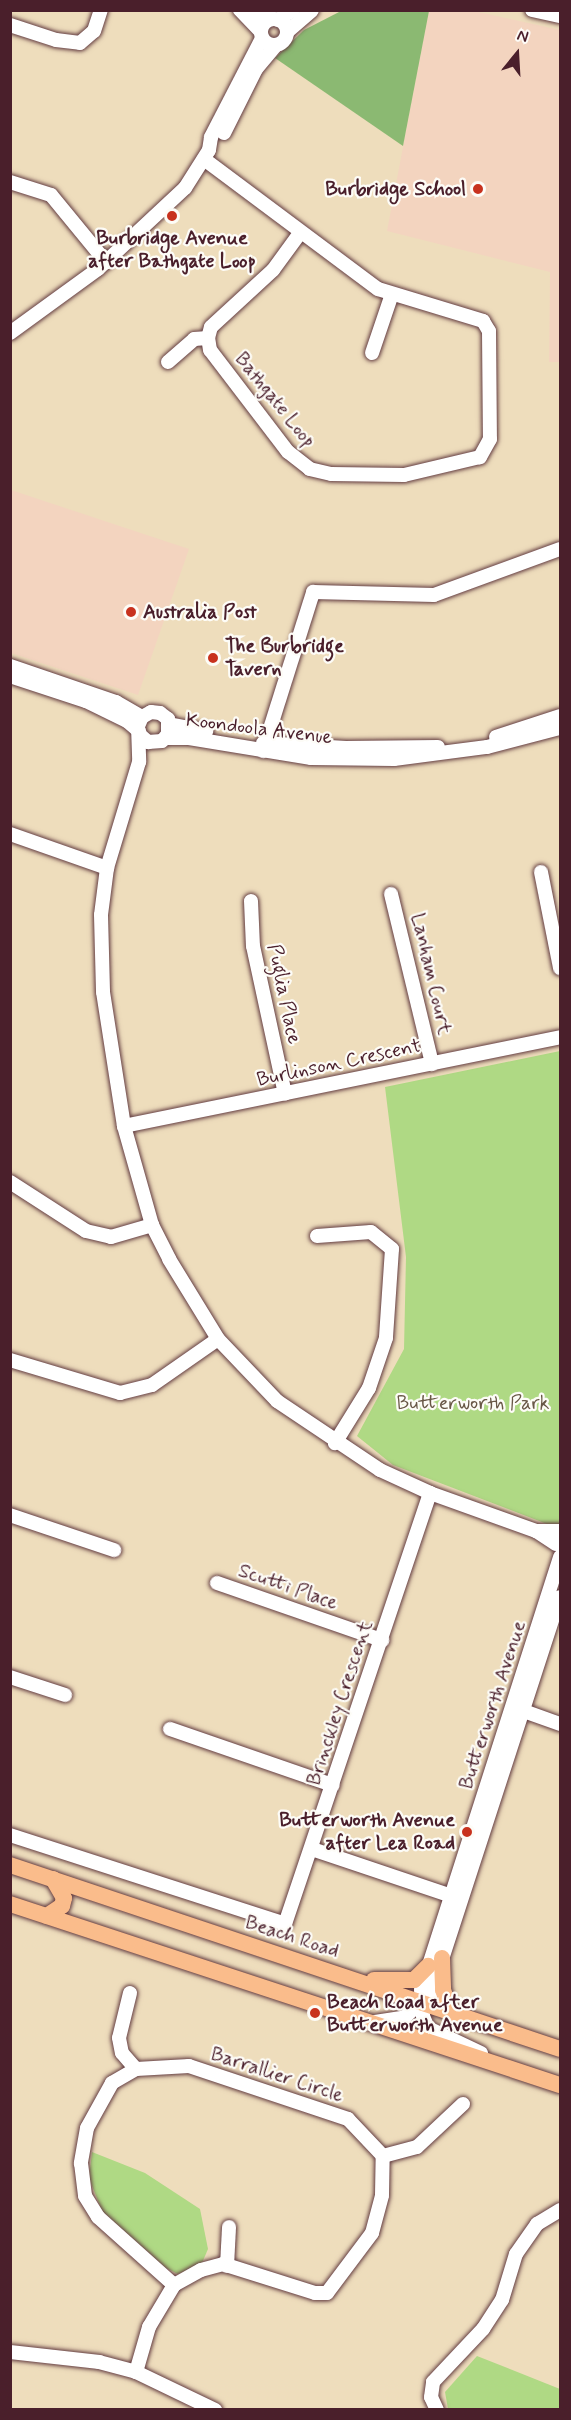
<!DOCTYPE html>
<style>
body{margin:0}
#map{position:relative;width:571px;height:2420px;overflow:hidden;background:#eeddbc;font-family:Mynerve,sans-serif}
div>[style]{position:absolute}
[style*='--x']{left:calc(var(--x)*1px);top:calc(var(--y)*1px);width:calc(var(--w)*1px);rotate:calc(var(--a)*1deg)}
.built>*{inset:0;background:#f3d4bf}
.green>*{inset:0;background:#afd984}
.forest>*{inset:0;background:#8bb972}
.roads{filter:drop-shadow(0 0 2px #633c41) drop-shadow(0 0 2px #633c41)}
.minor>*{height:14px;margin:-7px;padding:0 7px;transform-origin:7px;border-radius:7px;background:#fff}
.minor>.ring{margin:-7px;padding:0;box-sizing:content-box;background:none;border:14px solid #fff;border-radius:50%}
.major>*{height:16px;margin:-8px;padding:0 8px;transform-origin:8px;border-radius:8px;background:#fabc8b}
.dots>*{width:16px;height:16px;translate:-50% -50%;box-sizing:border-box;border:3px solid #fdfcf7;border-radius:50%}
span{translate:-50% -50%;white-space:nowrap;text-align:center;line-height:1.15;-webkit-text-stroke:4.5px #fdfcf7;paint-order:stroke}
.poi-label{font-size:20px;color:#4a1f2b;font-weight:700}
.right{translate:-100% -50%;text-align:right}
.left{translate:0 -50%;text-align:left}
.street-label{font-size:20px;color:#4a1f2b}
.park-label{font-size:20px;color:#685746}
.frame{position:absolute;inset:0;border:12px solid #4a1f2b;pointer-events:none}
.north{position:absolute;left:487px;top:24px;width:60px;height:60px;-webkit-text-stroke:4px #fdfcf7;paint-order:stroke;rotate:18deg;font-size:16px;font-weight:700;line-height:24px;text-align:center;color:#4a1f2b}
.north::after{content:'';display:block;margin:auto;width:21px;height:27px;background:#4a1f2b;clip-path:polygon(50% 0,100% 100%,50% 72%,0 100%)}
</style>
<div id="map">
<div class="built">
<i style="clip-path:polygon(429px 11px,474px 11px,560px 30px,560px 362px,549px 362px,550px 272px,387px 231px)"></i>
<i style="clip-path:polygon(11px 490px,189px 549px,138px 695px,11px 653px)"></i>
</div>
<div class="green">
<i style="clip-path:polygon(560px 1051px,560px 1529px,393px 1465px,357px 1436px,404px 1349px,406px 1257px,385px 1087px)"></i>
<i style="clip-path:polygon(92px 2152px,145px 2173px,200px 2209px,208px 2249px,202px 2263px,178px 2274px,166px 2268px,102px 2211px,89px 2178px)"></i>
<i style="clip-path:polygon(477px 2356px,560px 2389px,560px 2409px,448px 2409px,445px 2392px)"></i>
</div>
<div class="forest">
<i style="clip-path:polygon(341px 11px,429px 11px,403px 146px,275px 58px,304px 30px)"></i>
</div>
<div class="roads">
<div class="minor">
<i style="--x:240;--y:10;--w:30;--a:46"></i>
<i style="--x:253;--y:10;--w:22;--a:24"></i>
<i style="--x:532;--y:10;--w:29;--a:12"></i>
<i class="ring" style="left:261px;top:19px;width:12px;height:12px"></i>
<i style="--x:278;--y:20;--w:18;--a:-34"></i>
<i style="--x:10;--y:25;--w:48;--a:18.1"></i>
<i style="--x:56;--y:40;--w:24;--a:7"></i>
<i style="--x:80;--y:43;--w:18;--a:-41"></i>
<i style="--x:94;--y:31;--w:22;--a:-72"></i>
<i style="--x:287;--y:32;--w:33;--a:-41"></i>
<i style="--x:224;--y:133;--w:72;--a:-63.4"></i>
<i style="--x:256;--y:69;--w:31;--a:-50"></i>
<i style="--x:204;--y:159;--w:217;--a:36.8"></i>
<i style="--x:378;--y:289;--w:110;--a:16.9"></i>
<i style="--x:483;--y:321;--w:12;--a:59"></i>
<i style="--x:489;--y:331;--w:108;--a:89.5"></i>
<i style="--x:490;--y:439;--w:21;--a:119"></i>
<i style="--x:480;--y:457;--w:78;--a:166.7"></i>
<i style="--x:404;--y:475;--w:73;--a:-179.2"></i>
<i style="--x:331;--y:474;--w:22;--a:-167"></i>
<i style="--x:310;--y:469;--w:28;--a:-142"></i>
<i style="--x:288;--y:452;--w:128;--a:-127.4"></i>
<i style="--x:210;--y:350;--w:12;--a:-99"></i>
<i style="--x:208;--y:338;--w:11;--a:-75"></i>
<i style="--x:211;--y:327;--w:84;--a:-42.6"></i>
<i style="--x:273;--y:270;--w:46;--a:-53.9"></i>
<i style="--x:10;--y:182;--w:43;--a:17.6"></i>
<i style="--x:51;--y:195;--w:87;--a:50.6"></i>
<i style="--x:10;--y:333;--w:109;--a:-36"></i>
<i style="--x:98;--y:269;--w:119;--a:-43"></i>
<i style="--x:185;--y:188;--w:45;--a:-57.7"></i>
<i style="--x:209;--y:150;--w:13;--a:-81"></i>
<i style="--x:211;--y:137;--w:111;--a:-62.7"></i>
<i style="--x:372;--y:353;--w:62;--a:-71.3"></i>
<i style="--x:168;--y:362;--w:35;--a:-41"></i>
<i style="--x:194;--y:339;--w:14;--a:-4"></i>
<i style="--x:10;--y:666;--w:112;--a:18.8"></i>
<i style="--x:116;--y:702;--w:30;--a:30"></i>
<i style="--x:10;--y:676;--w:80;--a:18.2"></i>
<i style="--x:86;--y:701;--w:46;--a:26"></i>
<i style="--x:127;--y:721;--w:16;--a:40"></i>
<i style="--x:169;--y:724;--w:38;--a:11"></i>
<i style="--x:140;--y:735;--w:11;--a:41"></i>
<i style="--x:148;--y:742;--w:14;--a:-4"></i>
<i style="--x:162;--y:741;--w:9;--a:-49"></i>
<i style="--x:168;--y:734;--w:15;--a:-90"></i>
<i style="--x:168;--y:719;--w:10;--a:-143"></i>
<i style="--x:160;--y:713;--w:9;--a:-174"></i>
<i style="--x:151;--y:712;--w:10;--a:151"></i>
<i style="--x:142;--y:717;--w:10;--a:114"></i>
<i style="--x:138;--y:726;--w:36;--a:88"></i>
<i style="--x:139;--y:762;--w:111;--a:106.8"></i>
<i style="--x:107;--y:868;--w:47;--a:97.3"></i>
<i style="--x:101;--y:915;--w:77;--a:88.5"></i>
<i style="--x:103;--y:992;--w:136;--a:81.1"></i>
<i style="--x:124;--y:1126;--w:103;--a:74.2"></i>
<i style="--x:152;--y:1225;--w:38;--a:63"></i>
<i style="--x:169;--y:1259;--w:94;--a:58.5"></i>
<i style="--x:218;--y:1339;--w:86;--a:46.4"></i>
<i style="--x:277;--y:1401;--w:124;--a:33.8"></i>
<i style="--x:380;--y:1470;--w:55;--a:24.7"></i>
<i style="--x:430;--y:1493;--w:113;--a:19.7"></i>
<i style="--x:536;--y:1531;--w:24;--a:33"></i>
<i style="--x:496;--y:737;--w:67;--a:-18.2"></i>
<i style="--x:166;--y:738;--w:23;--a:0"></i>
<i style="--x:189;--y:738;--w:124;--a:9.3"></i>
<i style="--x:311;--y:758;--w:83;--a:0.7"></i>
<i style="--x:394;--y:759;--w:94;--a:-7.4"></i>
<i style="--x:487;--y:747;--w:75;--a:-14.6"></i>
<i style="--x:263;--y:743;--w:83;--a:3.4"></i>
<i style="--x:346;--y:748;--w:92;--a:-0.6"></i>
<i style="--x:263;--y:751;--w:167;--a:-72.5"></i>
<i style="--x:313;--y:592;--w:121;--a:1.4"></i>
<i style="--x:434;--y:595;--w:134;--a:-20.1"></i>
<i style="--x:10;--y:834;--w:103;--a:19.3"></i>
<i style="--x:541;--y:872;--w:98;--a:78.8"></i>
<i style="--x:391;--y:894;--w:175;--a:76.4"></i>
<i style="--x:251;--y:901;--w:45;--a:87.5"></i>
<i style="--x:253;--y:946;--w:151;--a:77.8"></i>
<i style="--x:124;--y:1126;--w:445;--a:-11.5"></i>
<i style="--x:10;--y:1182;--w:90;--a:32.8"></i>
<i style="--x:86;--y:1231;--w:26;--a:13"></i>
<i style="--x:111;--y:1237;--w:43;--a:-16.3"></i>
<i style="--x:317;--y:1236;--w:54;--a:-4.2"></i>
<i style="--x:371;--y:1232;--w:27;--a:39"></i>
<i style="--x:392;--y:1249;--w:89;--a:93.9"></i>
<i style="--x:386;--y:1338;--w:53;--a:108.8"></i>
<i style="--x:369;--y:1388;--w:65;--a:121.7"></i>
<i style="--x:10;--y:1360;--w:115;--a:16.7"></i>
<i style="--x:120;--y:1393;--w:33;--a:-14"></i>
<i style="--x:152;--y:1385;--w:80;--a:-34.9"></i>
<i style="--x:10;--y:1515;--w:110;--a:18.6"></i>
<i style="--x:536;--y:1531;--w:24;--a:0"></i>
<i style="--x:217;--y:1583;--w:175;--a:19.1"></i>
<i style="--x:10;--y:1677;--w:58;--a:18.1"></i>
<i style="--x:518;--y:1709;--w:45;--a:19.7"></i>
<i style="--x:170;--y:1729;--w:172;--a:19"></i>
<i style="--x:10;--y:1835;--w:289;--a:17.9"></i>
<i style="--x:285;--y:1924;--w:455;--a:-71.4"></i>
<i style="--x:312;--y:1849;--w:154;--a:18.6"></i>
<i style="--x:130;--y:1993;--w:46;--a:103.7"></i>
<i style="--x:119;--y:2038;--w:15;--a:79"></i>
<i style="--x:122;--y:2053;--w:21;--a:49"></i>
<i style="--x:375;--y:2022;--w:30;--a:-9"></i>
<i style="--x:405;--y:2017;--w:35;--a:-43"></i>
<i style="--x:431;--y:1993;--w:416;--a:-72"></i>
<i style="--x:481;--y:2053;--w:59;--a:-154.7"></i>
<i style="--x:428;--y:2028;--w:13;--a:-113"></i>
<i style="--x:423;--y:2016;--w:26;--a:-94"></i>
<i style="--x:421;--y:1990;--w:455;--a:-72.2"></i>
<i style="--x:383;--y:2156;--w:35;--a:-15"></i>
<i style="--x:417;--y:2147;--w:63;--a:-43.1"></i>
<i style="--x:227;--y:2266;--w:39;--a:-87"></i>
<i style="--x:10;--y:2352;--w:90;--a:6.4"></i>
<i style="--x:99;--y:2362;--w:38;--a:15"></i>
<i style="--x:136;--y:2372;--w:88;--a:25.7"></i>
<i style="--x:136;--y:2372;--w:47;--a:-73.9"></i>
<i style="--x:149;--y:2327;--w:49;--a:-59.2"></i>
<i style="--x:174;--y:2285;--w:31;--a:-29"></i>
<i style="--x:201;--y:2270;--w:23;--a:-15"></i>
<i style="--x:223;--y:2264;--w:96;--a:17.5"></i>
<i style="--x:315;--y:2293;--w:12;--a:0"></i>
<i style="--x:327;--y:2293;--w:75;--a:-53.1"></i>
<i style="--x:372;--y:2233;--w:39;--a:-75"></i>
<i style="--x:382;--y:2195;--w:39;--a:-89"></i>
<i style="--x:383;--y:2156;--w:51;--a:-133.4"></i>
<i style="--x:348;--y:2119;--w:168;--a:-161.6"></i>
<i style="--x:189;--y:2066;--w:53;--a:176.8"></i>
<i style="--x:136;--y:2069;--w:28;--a:150"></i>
<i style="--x:112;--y:2083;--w:51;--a:119.1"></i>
<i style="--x:87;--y:2128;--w:36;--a:100"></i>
<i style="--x:81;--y:2163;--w:33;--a:83"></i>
<i style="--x:85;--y:2196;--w:25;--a:58"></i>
<i style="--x:98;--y:2217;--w:102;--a:41.8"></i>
<i style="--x:437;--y:2410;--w:14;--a:-115"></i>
<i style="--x:431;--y:2397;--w:15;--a:-82"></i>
<i style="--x:433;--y:2382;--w:73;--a:-46.7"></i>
<i style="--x:483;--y:2329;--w:35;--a:-57"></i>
<i style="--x:502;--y:2300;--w:48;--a:-73.1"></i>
<i style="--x:516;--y:2254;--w:37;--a:-55"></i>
<i style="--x:537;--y:2224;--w:27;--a:-31"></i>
</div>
<div class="major">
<i style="--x:10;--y:1865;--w:580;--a:18.5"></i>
<i style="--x:10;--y:1904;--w:579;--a:18.22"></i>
<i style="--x:47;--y:1916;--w:18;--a:-34"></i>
<i style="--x:62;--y:1906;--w:8;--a:-76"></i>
<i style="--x:64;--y:1898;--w:22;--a:-120"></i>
<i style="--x:442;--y:1958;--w:32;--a:88"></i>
<i style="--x:443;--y:1990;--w:25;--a:69"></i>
<i style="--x:374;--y:1980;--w:40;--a:0"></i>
<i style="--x:414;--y:1980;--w:20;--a:-45"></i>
</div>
</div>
<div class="dots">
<i style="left:478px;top:189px;background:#c8321e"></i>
<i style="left:172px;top:216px;background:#c8321e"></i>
<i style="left:131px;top:612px;background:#c8321e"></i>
<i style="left:213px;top:658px;background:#c8321e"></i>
<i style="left:467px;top:1832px;background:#c8321e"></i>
<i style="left:315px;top:2013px;background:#c8321e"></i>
</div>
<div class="poi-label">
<span class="right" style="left:466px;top:189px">Burbridge School</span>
<span style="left:172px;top:250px">Burbridge Avenue<br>after Bathgate Loop</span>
<span class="left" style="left:143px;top:612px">Australia Post</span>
<span class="left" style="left:225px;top:658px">The Burbridge<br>Tavern</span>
<span class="right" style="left:455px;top:1832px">Butterworth Avenue<br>after Lea Road</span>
<span class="left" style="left:327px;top:2014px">Beach Road after<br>Butterworth Avenue</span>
</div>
<div class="street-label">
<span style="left:275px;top:400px;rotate:51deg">Bathgate Loop</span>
<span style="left:259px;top:729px;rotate:7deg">Koondoola Avenue</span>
<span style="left:431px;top:974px;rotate:77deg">Lanham Court</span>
<span style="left:284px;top:994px;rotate:78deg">Puglia Place</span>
<span style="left:339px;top:1063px;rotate:-12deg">Burlinson Crescent</span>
<span style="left:288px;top:1587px;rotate:19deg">Scutti Place</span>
<span style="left:340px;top:1703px;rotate:-72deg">Brinckley Crescent</span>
<span style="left:493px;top:1705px;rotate:-72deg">Butterworth Avenue</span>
<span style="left:292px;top:1937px;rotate:18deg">Beach Road</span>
<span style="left:277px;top:2075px;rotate:18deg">Barrallier Circle</span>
</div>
<div class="park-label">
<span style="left:473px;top:1403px">Butterworth Park</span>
</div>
<div class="frame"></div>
<div class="north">N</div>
</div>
